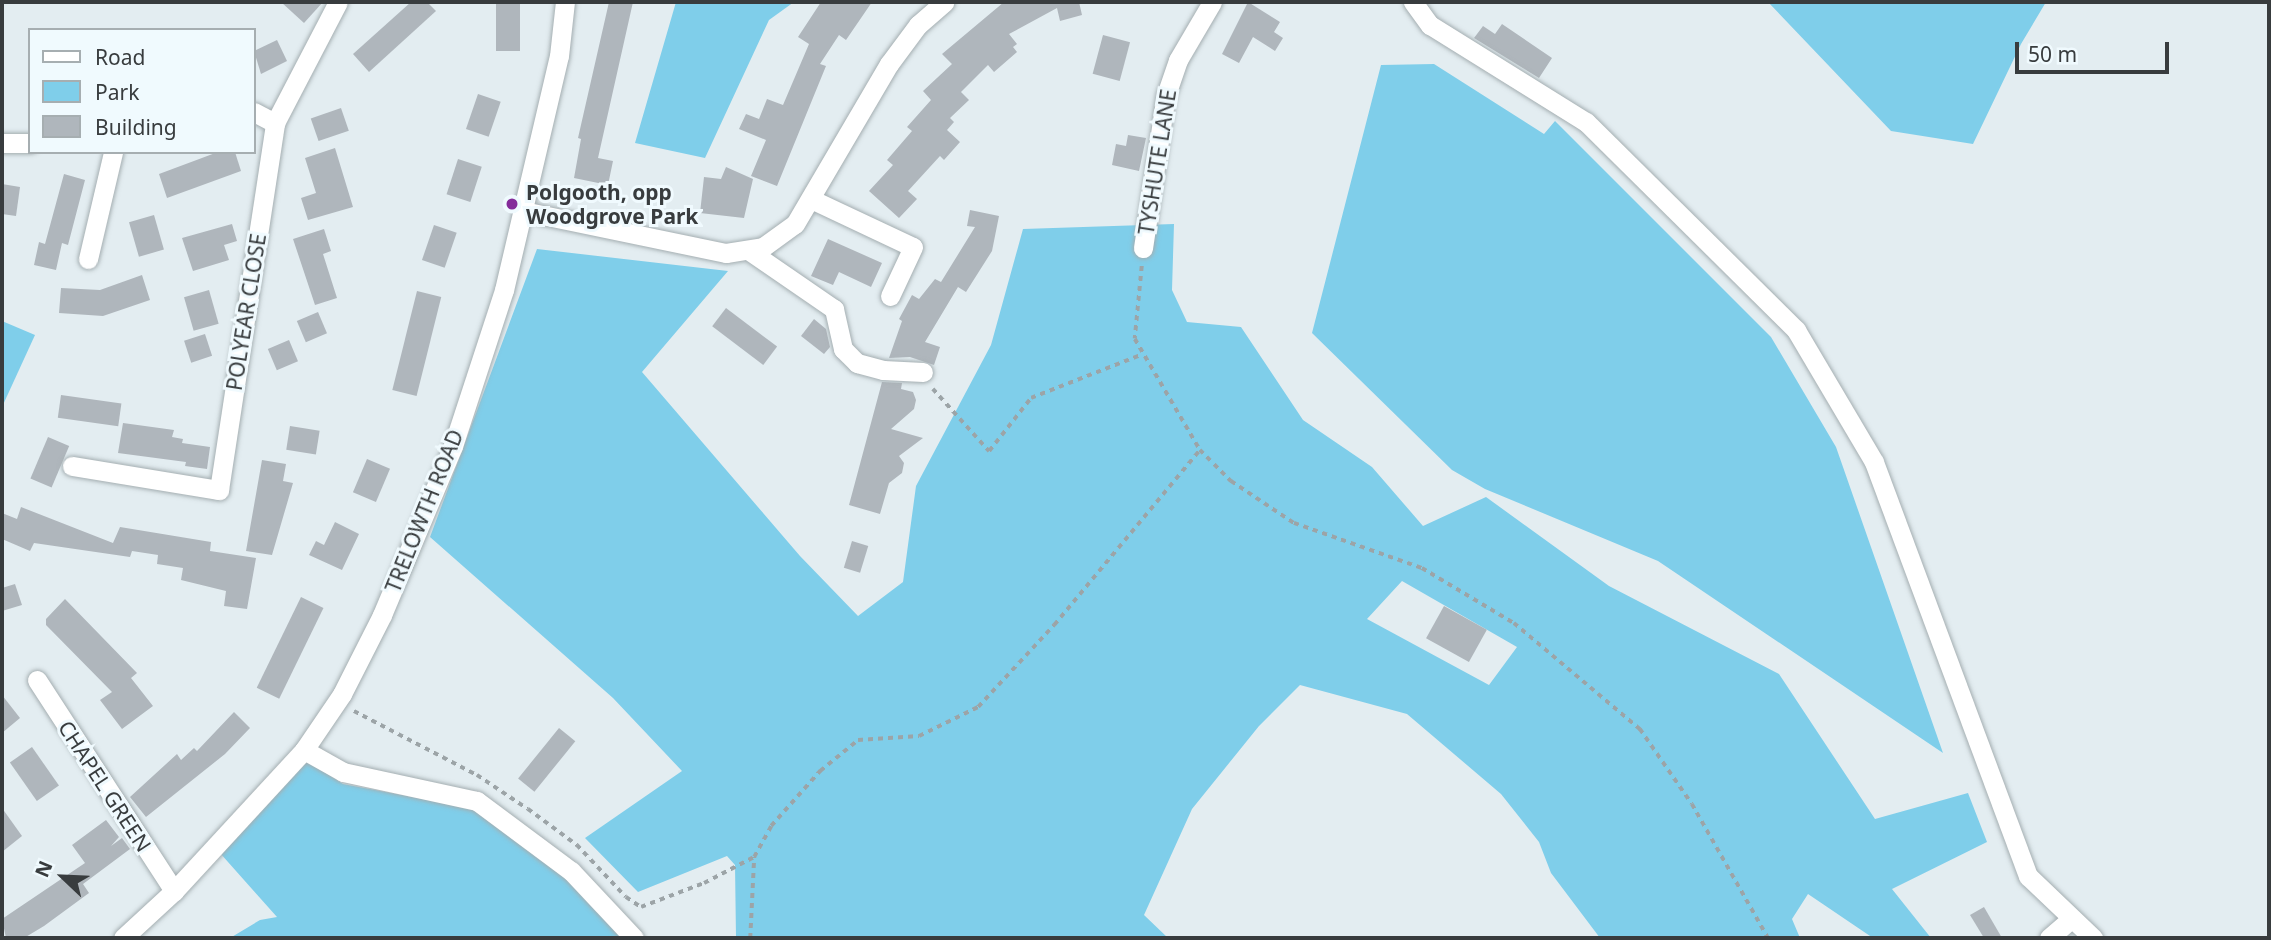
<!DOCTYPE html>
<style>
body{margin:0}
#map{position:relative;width:2271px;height:940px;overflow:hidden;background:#e3edf1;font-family:"Noto Sans",sans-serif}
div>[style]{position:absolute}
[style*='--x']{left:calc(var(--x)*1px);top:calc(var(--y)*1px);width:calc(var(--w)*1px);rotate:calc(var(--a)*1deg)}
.green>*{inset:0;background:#7fceea}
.building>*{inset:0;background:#afb6bc;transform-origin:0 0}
.path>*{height:3.5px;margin-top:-1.75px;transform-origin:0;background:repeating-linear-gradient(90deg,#9ca4a7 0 5px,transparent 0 10px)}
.roads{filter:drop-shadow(0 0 2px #a4aeb1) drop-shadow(0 0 2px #a4aeb1)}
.minor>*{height:19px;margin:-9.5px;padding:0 9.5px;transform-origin:9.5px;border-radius:9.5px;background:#fff}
.dots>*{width:19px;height:19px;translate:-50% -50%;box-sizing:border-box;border:4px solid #f0fafe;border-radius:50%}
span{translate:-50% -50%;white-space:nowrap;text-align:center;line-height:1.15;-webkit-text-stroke:6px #f0fafe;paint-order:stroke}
.street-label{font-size:21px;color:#383c3e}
.poi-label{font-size:21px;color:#383c3e;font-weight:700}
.left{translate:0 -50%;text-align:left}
.frame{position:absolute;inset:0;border:4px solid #383c3e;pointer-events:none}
.legend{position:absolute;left:28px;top:28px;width:228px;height:126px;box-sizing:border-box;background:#f0fafe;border:2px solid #a6aeb1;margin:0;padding:9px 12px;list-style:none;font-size:21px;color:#383c3e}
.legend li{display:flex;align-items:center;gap:14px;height:35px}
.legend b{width:35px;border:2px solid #a6aeb1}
.north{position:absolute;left:28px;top:842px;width:70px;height:70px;-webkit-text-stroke:5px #f0fafe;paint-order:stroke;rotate:293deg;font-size:19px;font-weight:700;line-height:28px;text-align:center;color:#383c3e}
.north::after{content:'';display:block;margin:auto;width:24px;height:32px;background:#383c3e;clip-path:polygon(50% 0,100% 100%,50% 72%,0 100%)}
.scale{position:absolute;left:2015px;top:42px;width:154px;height:32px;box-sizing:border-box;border:4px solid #383c3e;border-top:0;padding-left:9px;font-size:21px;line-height:24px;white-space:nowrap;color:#383c3e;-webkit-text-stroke:5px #f0fafe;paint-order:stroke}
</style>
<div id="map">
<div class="green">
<i style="clip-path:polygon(676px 2px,794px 2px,769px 20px,705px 158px,635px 143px)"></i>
<i style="clip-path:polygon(1768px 2px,2046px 2px,2021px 44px,1973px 144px,1891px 131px)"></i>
<i style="clip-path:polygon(1434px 64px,1544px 134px,1555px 121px,1771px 337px,1836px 447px,1943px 753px,1658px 561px,1485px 489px,1452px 470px,1312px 333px,1381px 65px)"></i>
<i style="clip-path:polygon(evenodd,1174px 224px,1172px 290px,1187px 322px,1241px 327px,1303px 420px,1372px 467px,1423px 526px,1486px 497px,1609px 586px,1779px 674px,1875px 819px,1968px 793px,1987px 842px,1892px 889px,1931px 938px,1873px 938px,1808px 894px,1792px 919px,1800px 938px,1600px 938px,1551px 873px,1539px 842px,1501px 794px,1407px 714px,1300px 685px,1259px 726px,1192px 809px,1144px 915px,1168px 938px,736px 938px,735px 865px,727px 856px,638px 892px,585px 838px,682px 771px,613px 698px,430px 537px,537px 249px,728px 271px,642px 372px,800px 556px,858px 616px,903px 582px,916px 486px,991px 345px,1023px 229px,1174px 224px,1402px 581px,1517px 647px,1489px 685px,1367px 619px,1402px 581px)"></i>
<i style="clip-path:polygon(2px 321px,35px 335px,2px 407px)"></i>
<i style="clip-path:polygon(307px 761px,343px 784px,471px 808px,563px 872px,622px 938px,230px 938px,260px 920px,277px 917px,220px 853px)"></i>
</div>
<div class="building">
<i style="clip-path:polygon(281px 2px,323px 2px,304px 23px)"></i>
<i style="clip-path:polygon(411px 2px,427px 2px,436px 11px,369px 72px,353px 54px)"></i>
<i style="left:496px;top:2px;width:24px;height:49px"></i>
<i style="clip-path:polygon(609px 2px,633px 2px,598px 158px,613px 161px,608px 185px,574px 178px,581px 139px,578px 138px)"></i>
<i style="clip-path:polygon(821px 2px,872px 2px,846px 40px,839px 35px,820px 64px,826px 66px,777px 186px,751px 176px,766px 140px,739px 129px,746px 114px,759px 119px,767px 99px,783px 105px,809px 44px,798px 37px)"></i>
<i style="clip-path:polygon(1004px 2px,1079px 2px,1082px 15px,1060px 21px,1057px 8px,1009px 34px,1017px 44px,1013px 47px,1017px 52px,994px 72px,988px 65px,961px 92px,969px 100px,950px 118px,954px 122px,947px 130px,960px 142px,944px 160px,940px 156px,908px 191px,917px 199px,899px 218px,869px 191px,893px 165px,887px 160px,912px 131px,907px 127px,931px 100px,923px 91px,952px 64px,942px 54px)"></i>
<i style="clip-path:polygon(1248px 2px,1280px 22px,1274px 32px,1283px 38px,1275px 51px,1253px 37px,1239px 63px,1222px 54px)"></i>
<i style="clip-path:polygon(1502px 24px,1552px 58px,1539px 78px,1474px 38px,1483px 26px,1495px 34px)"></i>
<i style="left:1103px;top:35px;width:28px;height:40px;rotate:15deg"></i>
<i style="clip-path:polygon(277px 40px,287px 61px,261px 74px,254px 51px)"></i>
<i style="left:478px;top:94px;width:24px;height:37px;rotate:19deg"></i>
<i style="left:341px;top:108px;width:24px;height:32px;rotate:71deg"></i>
<i style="clip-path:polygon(1128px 135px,1146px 138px,1139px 171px,1112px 165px,1116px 144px,1126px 146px)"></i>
<i style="clip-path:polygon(335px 148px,353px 207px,308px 220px,301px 198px,316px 193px,305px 158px)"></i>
<i style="clip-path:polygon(218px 152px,235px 152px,241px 171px,167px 198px,159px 174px)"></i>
<i style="left:458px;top:159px;width:25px;height:37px;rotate:18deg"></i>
<i style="clip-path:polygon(726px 167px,753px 179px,744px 218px,700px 213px,704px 177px,721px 179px)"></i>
<i style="clip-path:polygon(64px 174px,85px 180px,68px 245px,62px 243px,56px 270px,34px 265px,39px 242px,45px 244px)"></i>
<i style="clip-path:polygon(2px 184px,20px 187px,16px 216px,2px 214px)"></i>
<i style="clip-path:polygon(970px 210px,999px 216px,992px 251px,966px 292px,958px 287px,925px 342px,940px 347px,934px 365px,910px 357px,889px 358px,902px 321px,899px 319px,912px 295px,919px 299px,935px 279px,941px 282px,975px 227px,967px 226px)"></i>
<i style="left:154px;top:215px;width:36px;height:26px;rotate:74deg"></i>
<i style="clip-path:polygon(232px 224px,237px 241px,224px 245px,229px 260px,193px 271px,182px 238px)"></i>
<i style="left:434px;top:225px;width:24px;height:37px;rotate:19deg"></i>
<i style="clip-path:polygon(324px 229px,331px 251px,323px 254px,337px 298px,315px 305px,293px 239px)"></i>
<i style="clip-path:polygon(828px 239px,882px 263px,871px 287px,839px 272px,833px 285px,811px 276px)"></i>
<i style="clip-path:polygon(142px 275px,150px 300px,103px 316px,59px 313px,61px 288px,100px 290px)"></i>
<i style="left:209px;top:290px;width:35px;height:26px;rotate:74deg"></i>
<i style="left:417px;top:291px;width:25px;height:102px;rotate:14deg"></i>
<i style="left:726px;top:308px;width:64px;height:23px;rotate:37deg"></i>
<i style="left:318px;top:312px;width:23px;height:23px;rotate:67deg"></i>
<i style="clip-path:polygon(814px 319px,826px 329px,830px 347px,824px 354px,801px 336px)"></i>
<i style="left:205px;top:334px;width:23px;height:22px;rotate:72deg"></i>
<i style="left:289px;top:340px;width:23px;height:23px;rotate:67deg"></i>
<i style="clip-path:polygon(882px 382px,902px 383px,901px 389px,913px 392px,916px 400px,914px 409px,891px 429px,923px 438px,899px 456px,904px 463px,902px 473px,889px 483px,880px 514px,849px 505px)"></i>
<i style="left:61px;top:395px;width:61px;height:23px;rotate:8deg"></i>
<i style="clip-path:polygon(123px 423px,174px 430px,172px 437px,183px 439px,182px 443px,210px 447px,207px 469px,185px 466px,186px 462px,118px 453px)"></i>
<i style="left:290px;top:426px;width:30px;height:24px;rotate:9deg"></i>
<i style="left:48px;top:437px;width:23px;height:45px;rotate:23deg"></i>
<i style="left:367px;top:459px;width:25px;height:36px;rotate:23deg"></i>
<i style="clip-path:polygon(262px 460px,286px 464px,283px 481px,293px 483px,272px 555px,246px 551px)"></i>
<i style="clip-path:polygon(21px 507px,113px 543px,120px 527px,211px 542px,210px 551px,256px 558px,247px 609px,224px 606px,226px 591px,181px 580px,183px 568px,157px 564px,158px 555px,132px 551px,130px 557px,34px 543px,30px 551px,2px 539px,2px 513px,17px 519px)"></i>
<i style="clip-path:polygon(335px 522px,359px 534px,342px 570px,309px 555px,316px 541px,324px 545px)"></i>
<i style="left:852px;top:541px;width:17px;height:28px;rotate:17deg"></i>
<i style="clip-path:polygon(15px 584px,22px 605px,2px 611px,2px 588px)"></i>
<i style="left:301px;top:597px;width:25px;height:101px;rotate:26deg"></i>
<i style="clip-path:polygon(65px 599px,137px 673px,131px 678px,153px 706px,122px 729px,100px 700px,112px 692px,46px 625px,46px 619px)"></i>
<i style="left:1444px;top:606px;width:49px;height:37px;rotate:29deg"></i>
<i style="clip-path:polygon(2px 695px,20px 718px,2px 733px)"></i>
<i style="clip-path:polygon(234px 712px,250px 728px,225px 754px,146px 817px,130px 797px,177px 754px,181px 760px,194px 748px,197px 751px)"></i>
<i style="left:559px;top:728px;width:21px;height:65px;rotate:39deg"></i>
<i style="left:32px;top:747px;width:47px;height:27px;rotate:55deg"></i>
<i style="clip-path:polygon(2px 808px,22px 836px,2px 852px)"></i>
<i style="clip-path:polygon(106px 820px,119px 837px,111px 846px,122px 838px,130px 849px,83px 884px,89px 893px,44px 926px,24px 938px,6px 938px,2px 919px,85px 863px,72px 845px)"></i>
<i style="clip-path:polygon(1984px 907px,2002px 938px,1984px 938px,1970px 915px)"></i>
</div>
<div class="path">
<i style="--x:1142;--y:266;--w:73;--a:95.5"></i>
<i style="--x:1135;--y:339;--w:129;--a:59.6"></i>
<i style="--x:1200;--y:450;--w:44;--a:45"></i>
<i style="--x:1231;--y:481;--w:76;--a:33.7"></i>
<i style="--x:1294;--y:523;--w:136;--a:19.4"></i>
<i style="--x:1422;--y:568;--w:107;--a:30.9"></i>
<i style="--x:1514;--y:623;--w:165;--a:40.1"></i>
<i style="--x:1640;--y:729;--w:91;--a:55.3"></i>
<i style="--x:1692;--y:804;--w:154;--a:60.4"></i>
<i style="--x:933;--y:389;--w:84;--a:47.9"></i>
<i style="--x:989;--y:451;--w:68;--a:-51.6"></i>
<i style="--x:1031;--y:398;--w:118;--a:-21.4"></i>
<i style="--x:354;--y:711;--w:139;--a:27.5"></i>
<i style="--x:477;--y:775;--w:61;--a:33.7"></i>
<i style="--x:528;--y:809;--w:61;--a:36.3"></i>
<i style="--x:577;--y:845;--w:71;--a:46.7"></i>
<i style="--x:626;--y:897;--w:18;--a:34"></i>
<i style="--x:641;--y:907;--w:67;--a:-20.9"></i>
<i style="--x:704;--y:883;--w:56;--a:-27.5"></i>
<i style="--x:750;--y:938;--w:81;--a:-87.2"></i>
<i style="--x:754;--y:857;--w:35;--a:-61"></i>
<i style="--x:771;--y:826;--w:74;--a:-48.3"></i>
<i style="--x:820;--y:771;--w:49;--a:-39.2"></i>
<i style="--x:858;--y:740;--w:61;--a:-3.8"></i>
<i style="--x:919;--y:736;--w:66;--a:-26.2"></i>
<i style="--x:978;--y:707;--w:112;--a:-47.2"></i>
<i style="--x:1054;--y:625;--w:228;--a:-50.2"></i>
</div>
<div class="roads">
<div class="minor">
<i style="--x:1413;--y:2;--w:29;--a:54"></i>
<i style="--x:1430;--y:25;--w:184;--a:31.9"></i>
<i style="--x:1586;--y:122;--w:296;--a:44.7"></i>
<i style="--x:1796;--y:330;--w:153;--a:59.4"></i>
<i style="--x:1874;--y:462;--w:442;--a:69.6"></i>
<i style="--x:2028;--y:876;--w:90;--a:43.6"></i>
<i style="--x:254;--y:112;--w:24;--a:28"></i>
<i style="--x:2;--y:143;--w:28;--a:0"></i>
<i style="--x:813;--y:200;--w:110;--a:25.2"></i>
<i style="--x:913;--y:247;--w:54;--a:115.1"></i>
<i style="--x:523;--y:211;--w:207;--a:11.7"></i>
<i style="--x:726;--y:253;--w:37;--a:-9"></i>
<i style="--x:763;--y:247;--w:39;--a:-36"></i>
<i style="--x:795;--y:224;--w:186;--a:-59.6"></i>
<i style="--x:889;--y:64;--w:49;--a:-53.4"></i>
<i style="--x:918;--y:25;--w:35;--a:-41"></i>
<i style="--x:1143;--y:248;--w:155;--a:-81.5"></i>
<i style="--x:1166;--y:95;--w:37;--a:-71"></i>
<i style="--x:1178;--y:60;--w:67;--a:-59.6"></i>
<i style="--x:751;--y:252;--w:101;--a:34.5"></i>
<i style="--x:834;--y:309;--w:41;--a:77.3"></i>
<i style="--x:843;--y:349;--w:20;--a:45"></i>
<i style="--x:857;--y:363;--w:27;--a:15"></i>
<i style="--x:883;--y:370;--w:40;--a:2.9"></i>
<i style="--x:88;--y:259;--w:110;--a:-76.8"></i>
<i style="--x:72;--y:466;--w:149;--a:9.3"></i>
<i style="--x:219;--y:490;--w:371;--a:-81.3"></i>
<i style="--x:275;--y:123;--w:136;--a:-62.5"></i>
<i style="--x:37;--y:680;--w:252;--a:57"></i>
<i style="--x:304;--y:750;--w:45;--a:29.4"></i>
<i style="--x:343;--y:772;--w:137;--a:12.2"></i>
<i style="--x:477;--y:801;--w:117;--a:36.7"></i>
<i style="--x:571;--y:871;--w:92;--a:46.8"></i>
<i style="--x:123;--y:938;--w:69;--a:-42.7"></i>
<i style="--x:174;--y:891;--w:192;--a:-47.3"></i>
<i style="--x:304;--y:750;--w:68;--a:-55.8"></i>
<i style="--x:342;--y:694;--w:89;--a:-63.1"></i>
<i style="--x:382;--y:615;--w:183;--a:-67.2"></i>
<i style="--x:453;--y:446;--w:164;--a:-71.9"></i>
<i style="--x:504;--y:290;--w:240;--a:-76.8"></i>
<i style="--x:559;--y:56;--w:54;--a:-83.7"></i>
<i style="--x:2049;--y:938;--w:30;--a:-41"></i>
</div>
</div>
<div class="dots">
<i style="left:512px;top:204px;background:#842c9a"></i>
</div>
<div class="street-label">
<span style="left:1157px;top:162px;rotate:-81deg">TYSHUTE LANE</span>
<span style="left:246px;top:312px;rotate:-81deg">POLYEAR CLOSE</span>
<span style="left:424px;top:511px;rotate:-68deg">TRELOWTH ROAD</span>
<span style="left:105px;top:786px;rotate:57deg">CHAPEL GREEN</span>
</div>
<div class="poi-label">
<span class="left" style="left:526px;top:204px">Polgooth, opp<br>Woodgrove Park</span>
</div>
<div class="frame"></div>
<ul class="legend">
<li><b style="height:9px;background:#fff"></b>Road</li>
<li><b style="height:19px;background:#7fceea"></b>Park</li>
<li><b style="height:19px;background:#afb6bc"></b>Building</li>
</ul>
<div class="north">N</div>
<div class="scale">50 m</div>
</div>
